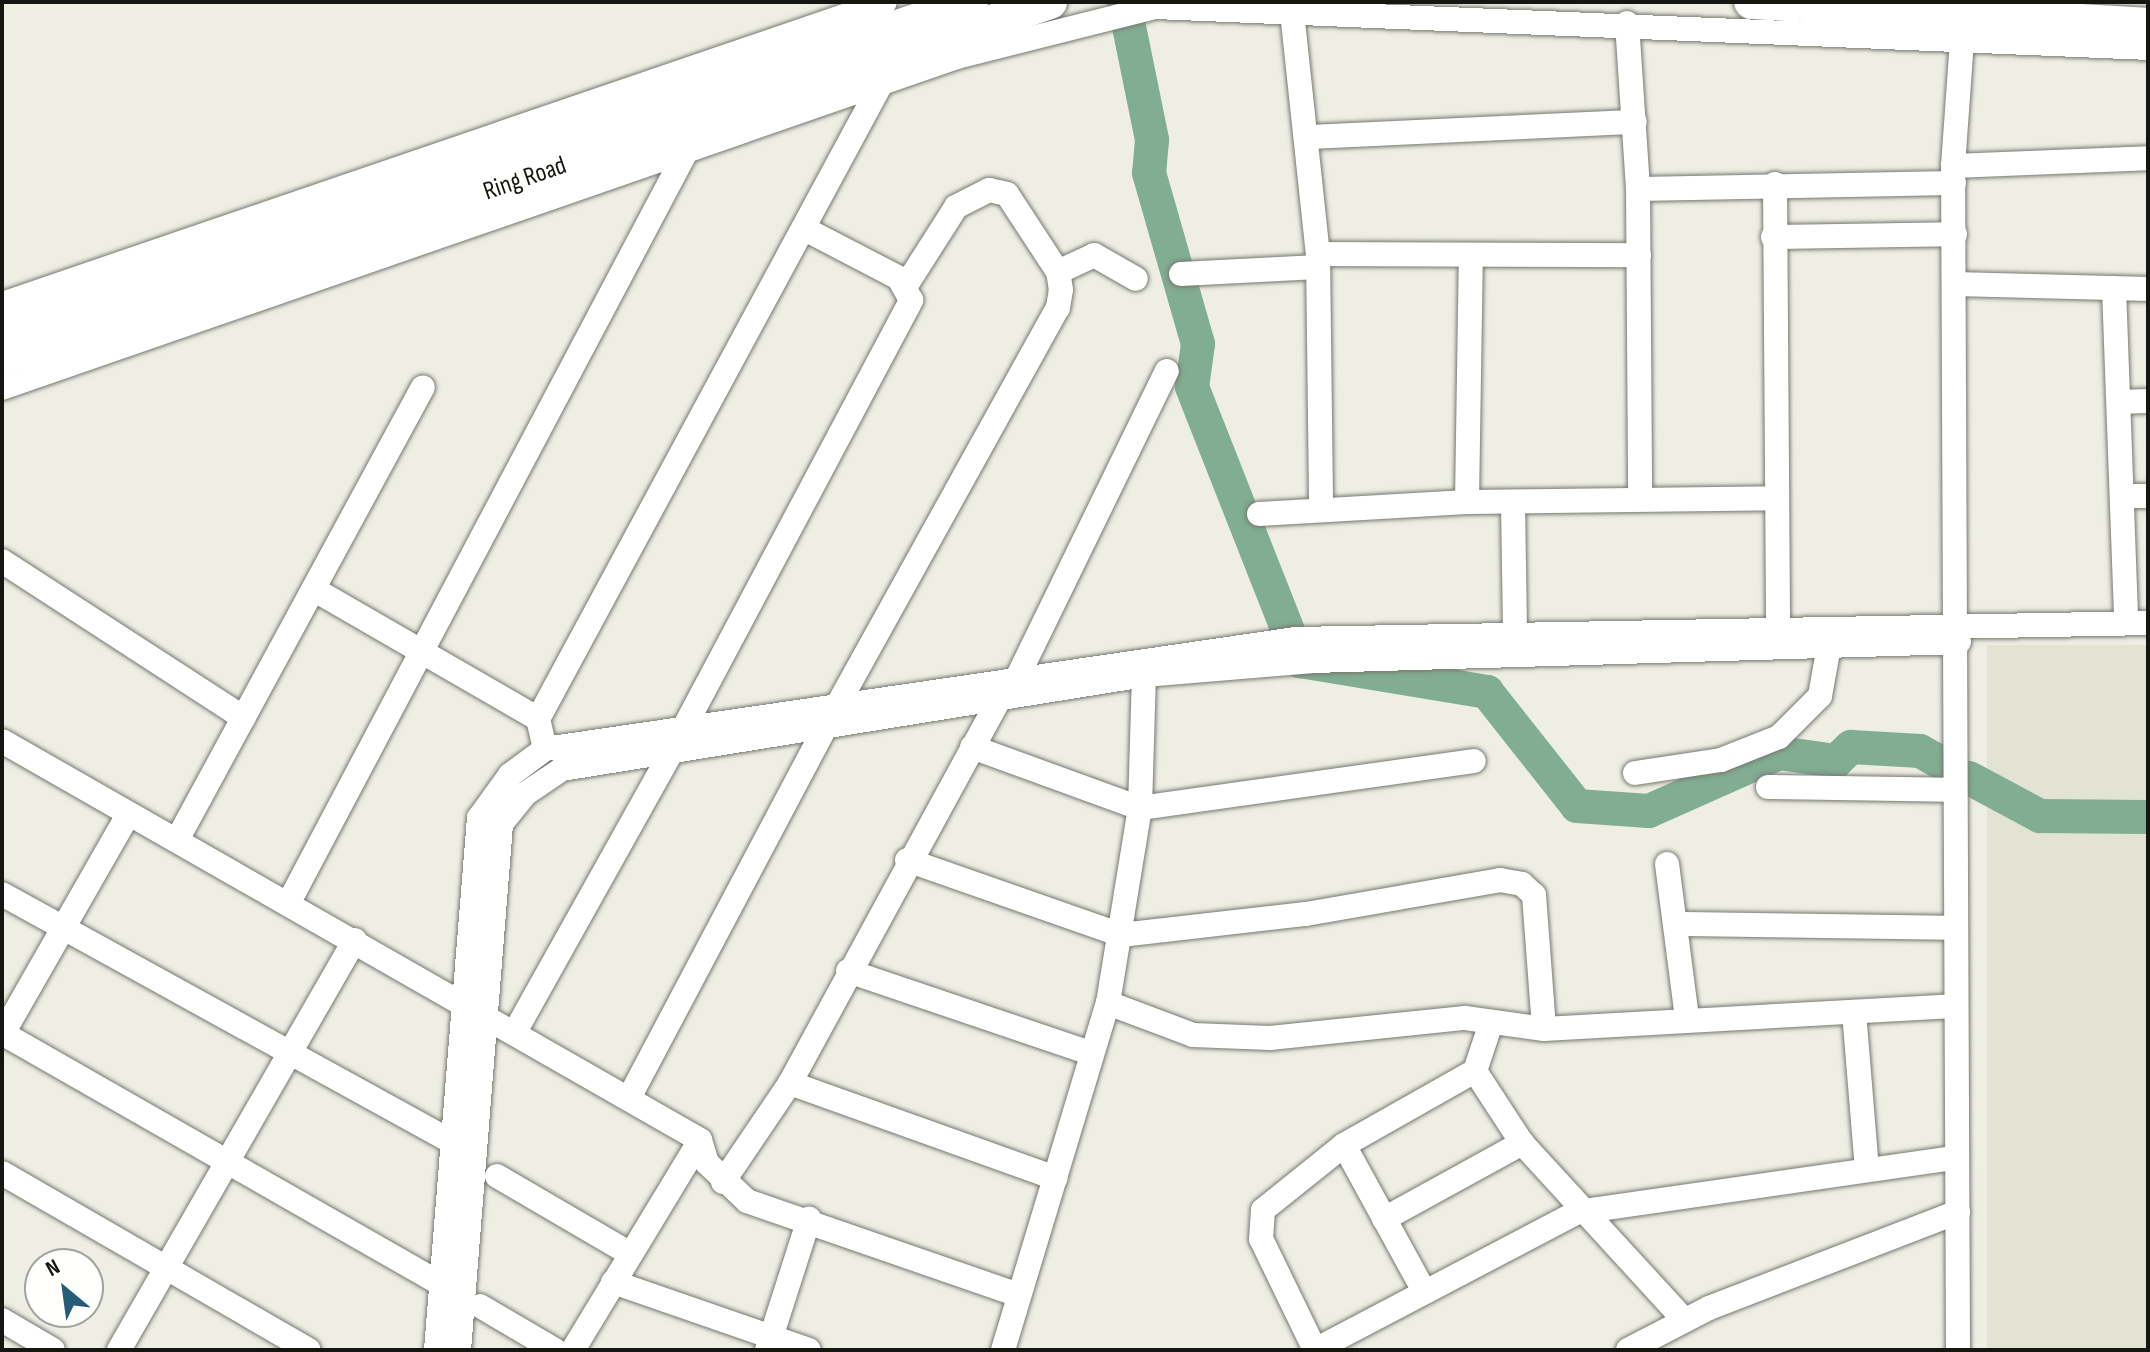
<!DOCTYPE html>
<style>
body{margin:0}
#map{position:relative;width:2150px;height:1352px;overflow:hidden;background:#eeeee5;font-family:"Sofia Sans Condensed",sans-serif}
div>[style]{position:absolute}
[style*='--x']{left:calc(var(--x)*1px);top:calc(var(--y)*1px);width:calc(var(--w)*1px);rotate:calc(var(--a)*1deg)}
.built>*{inset:0;background:#e2e3d2;transform-origin:0 0}
.river>*{height:34px;margin:-17px;padding:0 17px;transform-origin:17px;border-radius:17px;background:#81ad92}
.roads{filter:drop-shadow(0 0 2px #76776f) drop-shadow(0 0 2px #76776f)}
.minor>*{height:24px;margin:-12px;padding:0 12px;transform-origin:12px;border-radius:12px;background:#fff}
.highway>*{height:34px;margin:-17px;padding:0 17px;transform-origin:17px;border-radius:17px;background:#fff}
span{translate:-50% -50%;white-space:nowrap;text-align:center;line-height:1.15;-webkit-text-stroke:6px #fffffe;paint-order:stroke}
.street-label{font-size:26px;color:#151512}
.frame{position:absolute;inset:0;border:4px solid #151512;pointer-events:none}
.north{position:absolute;left:24px;top:1248px;width:80px;height:80px;box-sizing:border-box;background:#fffffe;border:2px solid #a1a1a0;border-radius:50%;rotate:331deg;font-size:22px;font-weight:700;line-height:32px;text-align:center;color:#151512}
.north::after{content:'';display:block;margin:auto;width:28px;height:36px;background:#265c77;clip-path:polygon(50% 0,100% 100%,50% 72%,0 100%)}
</style>
<div id="map">
<div class="built">
<i style="left:2148px;top:645px;width:705px;height:161px;rotate:90deg"></i>
</div>
<div class="river">
<i style="--x:1124;--y:2;--w:141;--a:78.5"></i>
<i style="--x:1152;--y:140;--w:33;--a:95"></i>
<i style="--x:1149;--y:173;--w:178;--a:74"></i>
<i style="--x:1198;--y:344;--w:43;--a:97.9"></i>
<i style="--x:1192;--y:387;--w:295;--a:68.5"></i>
<i style="--x:1300;--y:661;--w:190;--a:9.4"></i>
<i style="--x:1487;--y:692;--w:145;--a:51.7"></i>
<i style="--x:1577;--y:806;--w:72;--a:4"></i>
<i style="--x:1649;--y:811;--w:142;--a:-24"></i>
<i style="--x:1779;--y:753;--w:58;--a:8"></i>
<i style="--x:1836;--y:761;--w:21;--a:-43"></i>
<i style="--x:1851;--y:747;--w:69;--a:3.3"></i>
<i style="--x:1920;--y:751;--w:26;--a:29"></i>
<i style="--x:1969;--y:778;--w:81;--a:28.2"></i>
<i style="--x:2040;--y:816;--w:108;--a:0.5"></i>
</div>
<div class="roads">
<div class="minor">
<i style="--x:1292;--y:12;--w:243;--a:83.9"></i>
<i style="--x:1318;--y:254;--w:254;--a:89.3"></i>
<i style="--x:1627;--y:23;--w:166;--a:86.2"></i>
<i style="--x:1638;--y:189;--w:309;--a:89.6"></i>
<i style="--x:1311;--y:137;--w:324;--a:-2.7"></i>
<i style="--x:1953;--y:166;--w:195;--a:-2.3"></i>
<i style="--x:1775;--y:184;--w:444;--a:89.6"></i>
<i style="--x:1638;--y:189;--w:316;--a:-1.1"></i>
<i style="--x:1773;--y:237;--w:182;--a:-0.9"></i>
<i style="--x:1318;--y:254;--w:321;--a:0.2"></i>
<i style="--x:1058;--y:272;--w:40;--a:-25"></i>
<i style="--x:1094;--y:255;--w:48;--a:29.7"></i>
<i style="--x:1181;--y:274;--w:137;--a:-2.9"></i>
<i style="--x:1957;--y:284;--w:191;--a:1.5"></i>
<i style="--x:2114;--y:288;--w:335;--a:87.9"></i>
<i style="--x:2;--y:304;--w:933;--a:-18.88"></i>
<i style="--x:2;--y:388;--w:1011;--a:-19.12"></i>
<i style="--x:957;--y:57;--w:204;--a:-14.2"></i>
<i style="--x:1155;--y:7;--w:994;--a:2.36"></i>
<i style="--x:2119;--y:402;--w:29;--a:-2"></i>
<i style="--x:2123;--y:496;--w:25;--a:0"></i>
<i style="--x:1467;--y:502;--w:245;--a:-89.1"></i>
<i style="--x:1513;--y:503;--w:130;--a:89.1"></i>
<i style="--x:1259;--y:514;--w:208;--a:-3.3"></i>
<i style="--x:1467;--y:502;--w:308;--a:-0.7"></i>
<i style="--x:2;--y:561;--w:288;--a:33"></i>
<i style="--x:315;--y:590;--w:258;--a:30"></i>
<i style="--x:1021;--y:686;--w:12;--a:-99"></i>
<i style="--x:1019;--y:674;--w:337;--a:-64"></i>
<i style="--x:837;--y:706;--w:455;--a:-61"></i>
<i style="--x:1058;--y:308;--w:18;--a:-81"></i>
<i style="--x:1061;--y:290;--w:18;--a:-99"></i>
<i style="--x:1058;--y:272;--w:93;--a:-123.2"></i>
<i style="--x:1007;--y:194;--w:18;--a:-167"></i>
<i style="--x:989;--y:190;--w:37;--a:153"></i>
<i style="--x:956;--y:207;--w:91;--a:122.5"></i>
<i style="--x:686;--y:724;--w:480;--a:-62"></i>
<i style="--x:911;--y:300;--w:25;--a:-119"></i>
<i style="--x:899;--y:278;--w:106;--a:-152.5"></i>
<i style="--x:2;--y:741;--w:804;--a:29.75"></i>
<i style="--x:700;--y:1140;--w:24;--a:73"></i>
<i style="--x:707;--y:1163;--w:55;--a:43.5"></i>
<i style="--x:747;--y:1201;--w:288;--a:19.1"></i>
<i style="--x:972;--y:747;--w:179;--a:20"></i>
<i style="--x:1140;--y:808;--w:337;--a:-8"></i>
<i style="--x:545;--y:749;--w:31;--a:-103"></i>
<i style="--x:538;--y:719;--w:724;--a:-61.63"></i>
<i style="--x:1635;--y:773;--w:87;--a:-8.6"></i>
<i style="--x:1721;--y:760;--w:62;--a:-21.6"></i>
<i style="--x:1779;--y:737;--w:58;--a:-45"></i>
<i style="--x:1820;--y:696;--w:51;--a:-79.8"></i>
<i style="--x:1768;--y:787;--w:185;--a:0.9"></i>
<i style="--x:177;--y:840;--w:515;--a:-61.5"></i>
<i style="--x:907;--y:860;--w:227;--a:19.3"></i>
<i style="--x:1121;--y:935;--w:186;--a:-6.5"></i>
<i style="--x:1306;--y:914;--w:197;--a:-9.9"></i>
<i style="--x:1500;--y:880;--w:22;--a:10"></i>
<i style="--x:1522;--y:884;--w:16;--a:43"></i>
<i style="--x:1534;--y:895;--w:134;--a:85.7"></i>
<i style="--x:1667;--y:864;--w:155;--a:82.6"></i>
<i style="--x:2;--y:894;--w:514;--a:28.86"></i>
<i style="--x:289;--y:902;--w:851;--a:-62.11"></i>
<i style="--x:1679;--y:924;--w:274;--a:0.8"></i>
<i style="--x:848;--y:971;--w:256;--a:18.7"></i>
<i style="--x:1108;--y:1003;--w:91;--a:20.6"></i>
<i style="--x:1193;--y:1035;--w:77;--a:2.2"></i>
<i style="--x:1270;--y:1038;--w:196;--a:-5.9"></i>
<i style="--x:1465;--y:1018;--w:80;--a:7.9"></i>
<i style="--x:1544;--y:1029;--w:410;--a:-3.2"></i>
<i style="--x:1854;--y:1012;--w:158;--a:85.3"></i>
<i style="--x:1490;--y:1026;--w:47;--a:108.4"></i>
<i style="--x:1475;--y:1071;--w:86;--a:56.9"></i>
<i style="--x:1522;--y:1143;--w:240;--a:47.5"></i>
<i style="--x:515;--y:1032;--w:324;--a:-60.8"></i>
<i style="--x:2;--y:1033;--w:506;--a:29.76"></i>
<i style="--x:2;--y:1035;--w:254;--a:-60.2"></i>
<i style="--x:790;--y:1083;--w:282;--a:19.7"></i>
<i style="--x:629;--y:1098;--w:416;--a:-62.1"></i>
<i style="--x:1344;--y:1145;--w:166;--a:61.3"></i>
<i style="--x:2;--y:1173;--w:354;--a:30"></i>
<i style="--x:497;--y:1176;--w:153;--a:30.3"></i>
<i style="--x:723;--y:1182;--w:120;--a:-55.9"></i>
<i style="--x:790;--y:1083;--w:435;--a:-61.4"></i>
<i style="--x:1384;--y:1219;--w:158;--a:-28.8"></i>
<i style="--x:613;--y:1282;--w:207;--a:19.1"></i>
<i style="--x:480;--y:1306;--w:87;--a:30.4"></i>
<i style="--x:2;--y:1320;--w:59;--a:30.5"></i>
<i style="--x:119;--y:1350;--w:473;--a:-60.1"></i>
<i style="--x:436;--y:1350;--w:534;--a:-85.38"></i>
<i style="--x:479;--y:818;--w:53;--a:-54.2"></i>
<i style="--x:510;--y:775;--w:44;--a:-36.6"></i>
<i style="--x:545;--y:749;--w:758;--a:-8.34"></i>
<i style="--x:1295;--y:639;--w:853;--a:-1.07"></i>
<i style="--x:459;--y:1350;--w:528;--a:-85.43"></i>
<i style="--x:501;--y:824;--w:38;--a:-51"></i>
<i style="--x:525;--y:794;--w:45;--a:-34"></i>
<i style="--x:562;--y:769;--w:590;--a:-9.17"></i>
<i style="--x:1144;--y:675;--w:170;--a:-4.7"></i>
<i style="--x:1313;--y:661;--w:646;--a:-1.68"></i>
<i style="--x:573;--y:1350;--w:245;--a:-58.8"></i>
<i style="--x:767;--y:1350;--w:138;--a:-72.2"></i>
<i style="--x:1003;--y:1350;--w:363;--a:-73.2"></i>
<i style="--x:1108;--y:1003;--w:198;--a:-80.7"></i>
<i style="--x:1140;--y:808;--w:133;--a:-88.3"></i>
<i style="--x:1315;--y:1350;--w:297;--a:-27.7"></i>
<i style="--x:1578;--y:1212;--w:380;--a:-8.2"></i>
<i style="--x:1315;--y:1350;--w:123;--a:-115.9"></i>
<i style="--x:1261;--y:1239;--w:29;--a:-86"></i>
<i style="--x:1263;--y:1210;--w:104;--a:-38.7"></i>
<i style="--x:1344;--y:1145;--w:150;--a:-29.5"></i>
<i style="--x:1628;--y:1350;--w:91;--a:-27.4"></i>
<i style="--x:1709;--y:1308;--w:267;--a:-21.1"></i>
<i style="--x:1958;--y:1350;--w:1184;--a:-90.24"></i>
<i style="--x:1953;--y:166;--w:141;--a:-85.9"></i>
</div>
<div class="highway">
<i style="--x:1751;--y:2;--w:398;--a:3.3"></i>
<i style="--x:2;--y:330;--w:1023;--a:-18.7"></i>
<i style="--x:2;--y:358;--w:1107;--a:-18.76"></i>
</div>
</div>
<div class="street-label">
<span style="left:525px;top:179px;rotate:-19deg">Ring Road</span>
</div>
<div class="frame"></div>
<div class="north">N</div>
</div>
